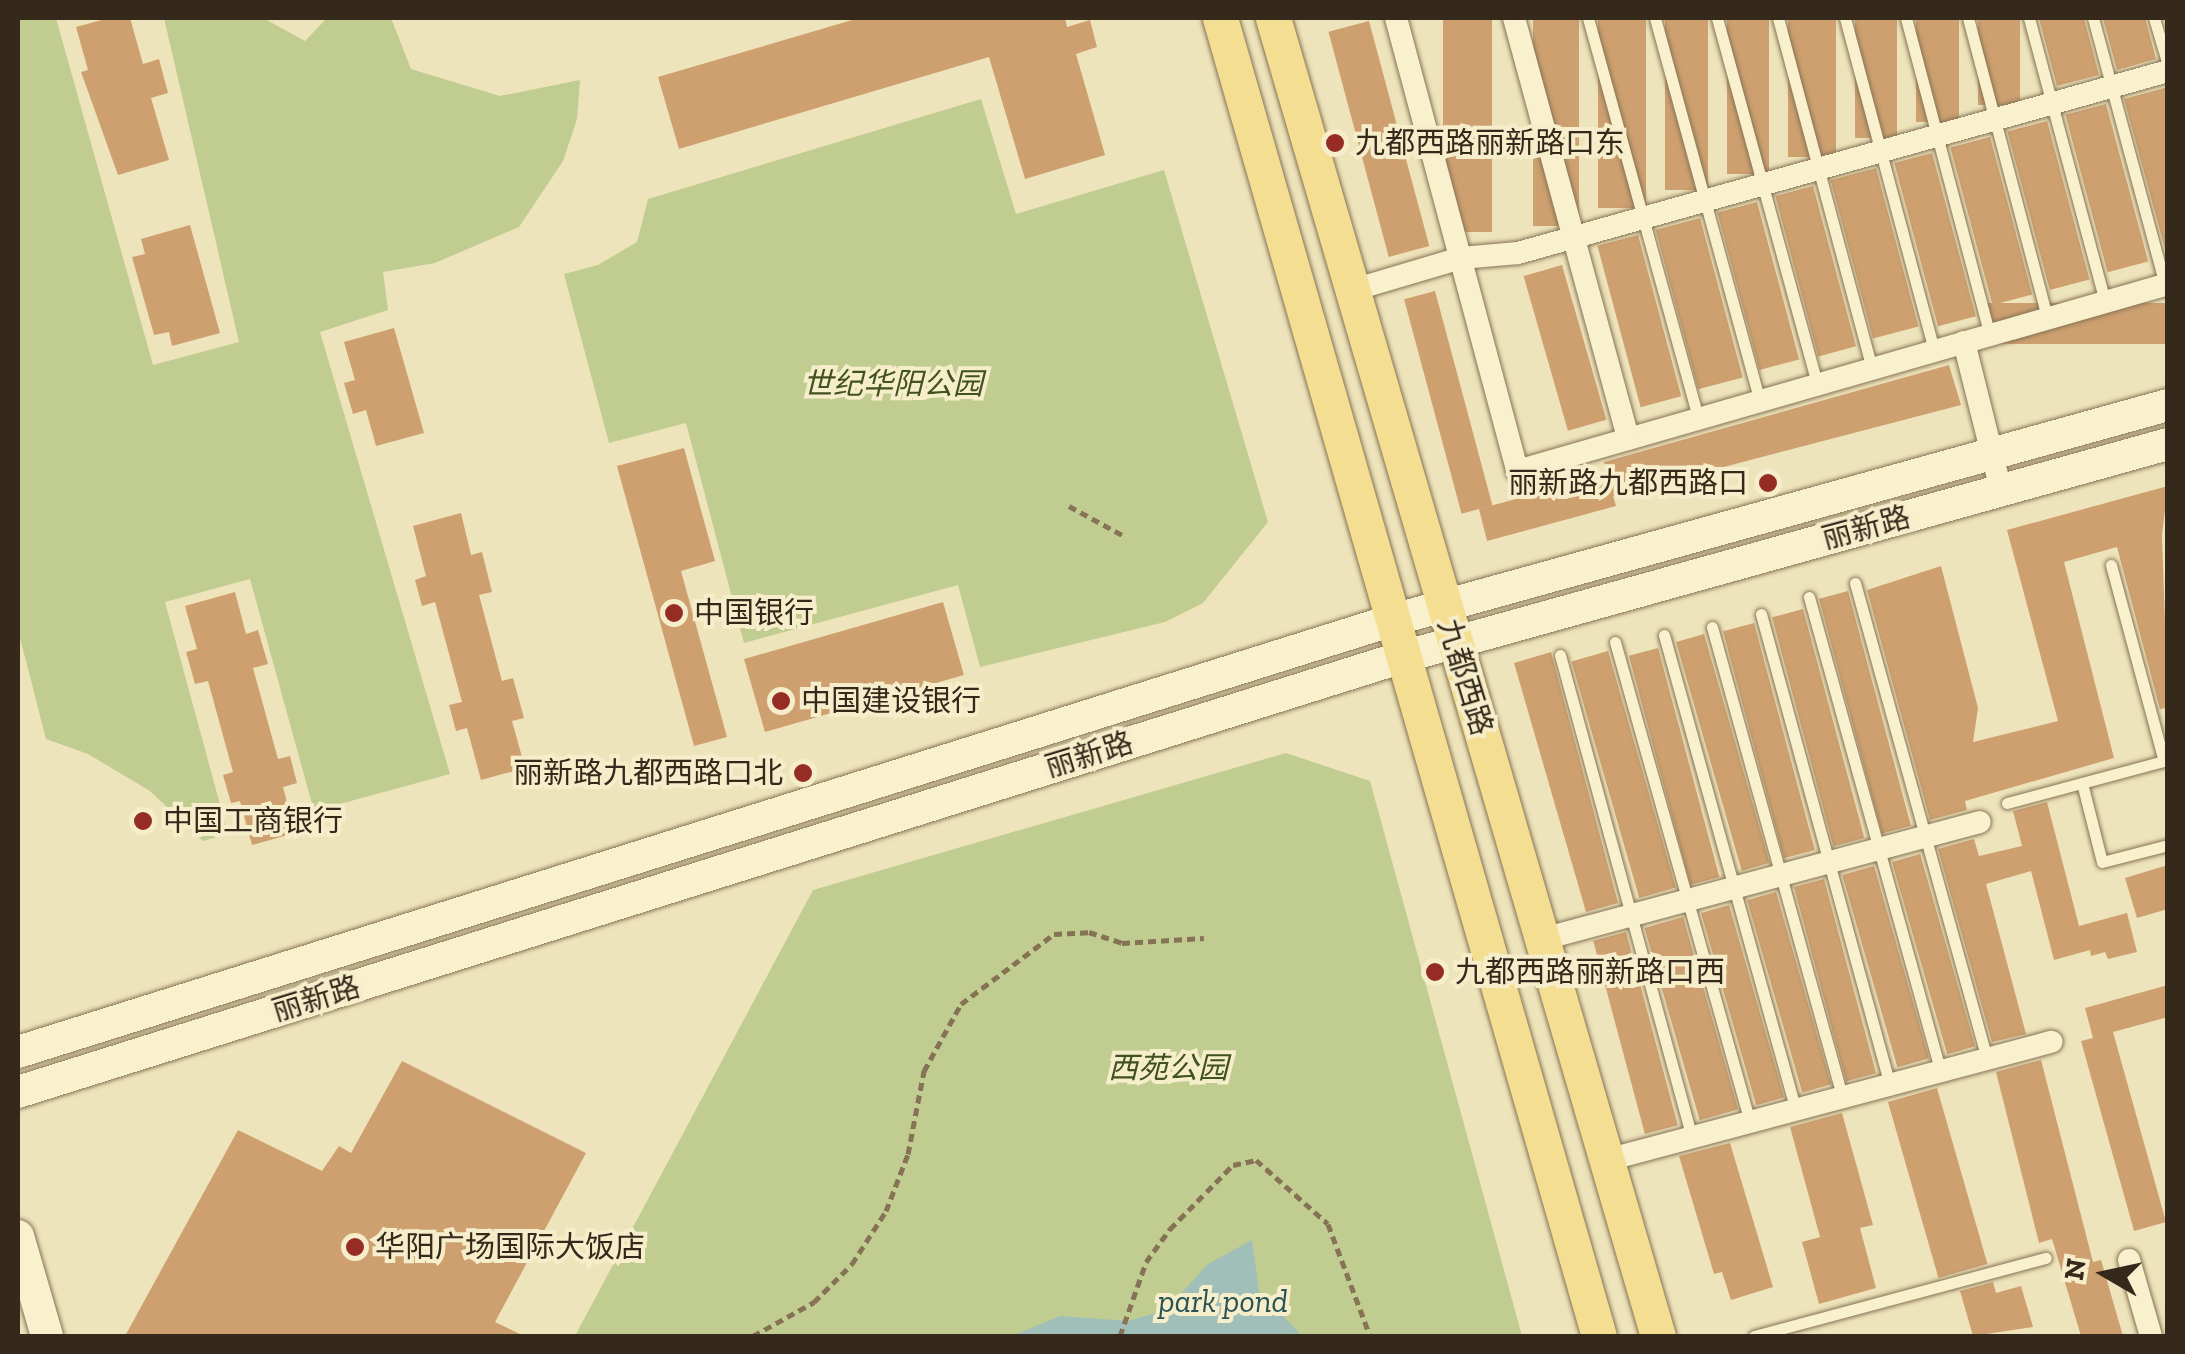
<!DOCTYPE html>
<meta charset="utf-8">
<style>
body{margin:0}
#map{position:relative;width:2185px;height:1354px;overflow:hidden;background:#eee4bb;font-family:"Zilla Slab","Noto Sans SC",serif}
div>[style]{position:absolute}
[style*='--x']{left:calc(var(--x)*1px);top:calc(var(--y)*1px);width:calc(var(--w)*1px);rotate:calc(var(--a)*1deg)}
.green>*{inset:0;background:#c0cc90}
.water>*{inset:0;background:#a0bfb9}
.building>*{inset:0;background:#cea070;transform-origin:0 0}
.path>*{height:5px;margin-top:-2.5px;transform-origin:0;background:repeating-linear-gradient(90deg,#867355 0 8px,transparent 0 13px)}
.roads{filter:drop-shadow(0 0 2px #867355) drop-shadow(0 0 2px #867355)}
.lane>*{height:11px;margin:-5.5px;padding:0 5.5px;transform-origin:5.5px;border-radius:5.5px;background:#f9f0ce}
.street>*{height:22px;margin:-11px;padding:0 11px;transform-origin:11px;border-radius:11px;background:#f9f0ce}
.secondary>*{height:32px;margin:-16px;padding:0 16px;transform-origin:16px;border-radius:16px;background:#f9f0ce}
.primary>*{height:35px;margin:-17.5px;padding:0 17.5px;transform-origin:17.5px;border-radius:17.5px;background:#f4de91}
.dots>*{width:28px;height:28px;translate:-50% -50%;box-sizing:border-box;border:5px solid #f6edcb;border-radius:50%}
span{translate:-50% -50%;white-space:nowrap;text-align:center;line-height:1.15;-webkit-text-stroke:8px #f6edcb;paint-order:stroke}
.poi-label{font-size:30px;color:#34291a}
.left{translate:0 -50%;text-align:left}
.right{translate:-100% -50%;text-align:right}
.park-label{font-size:30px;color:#415120;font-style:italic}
.street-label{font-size:30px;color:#34291a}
.water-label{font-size:32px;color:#295455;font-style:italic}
.frame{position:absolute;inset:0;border:20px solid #34291a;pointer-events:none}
.north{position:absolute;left:2055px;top:1224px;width:100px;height:100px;-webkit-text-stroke:8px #f6edcb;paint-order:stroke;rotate:279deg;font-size:28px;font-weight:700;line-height:40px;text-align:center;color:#34291a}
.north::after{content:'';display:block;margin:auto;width:35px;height:45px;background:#34291a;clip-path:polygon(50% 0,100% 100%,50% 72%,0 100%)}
</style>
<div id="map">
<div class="green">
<i style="clip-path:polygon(18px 18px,56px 18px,153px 365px,239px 342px,164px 18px,263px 18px,305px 41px,327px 18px,391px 18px,411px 69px,500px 96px,580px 80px,577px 119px,563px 161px,519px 227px,435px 263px,383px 272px,388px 310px,320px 332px,450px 774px,314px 811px,250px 579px,165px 602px,228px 834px,203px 841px,150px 791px,88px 754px,46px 739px,18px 630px)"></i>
<i style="clip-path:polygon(981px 99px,1016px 214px,1164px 170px,1268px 522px,1203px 603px,1165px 622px,980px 667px,958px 585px,744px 643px,686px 423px,609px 443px,564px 274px,598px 265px,637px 242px,648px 199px)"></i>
<i style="clip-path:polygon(1286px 753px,1370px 781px,1522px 1336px,575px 1336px,813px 890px)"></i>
</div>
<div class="water">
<i style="clip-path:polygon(1252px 1240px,1259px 1291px,1302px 1336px,1012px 1336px,1060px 1316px,1128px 1321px,1166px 1310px,1208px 1264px)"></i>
</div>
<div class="building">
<i style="clip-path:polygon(109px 18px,130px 18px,143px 64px,159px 59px,168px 93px,151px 98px,169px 160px,118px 175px,81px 72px,88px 70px,76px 27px)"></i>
<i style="clip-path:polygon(859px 18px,1065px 18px,1067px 27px,1090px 20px,1097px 47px,1076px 54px,1105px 155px,1025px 179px,989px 57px,679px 149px,658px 77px)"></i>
<i style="left:1443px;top:18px;width:49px;height:214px"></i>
<i style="left:1533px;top:18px;width:46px;height:208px"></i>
<i style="left:1598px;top:18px;width:48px;height:190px"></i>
<i style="left:1665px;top:18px;width:43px;height:172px"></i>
<i style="left:1727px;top:18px;width:42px;height:156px"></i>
<i style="left:1788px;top:18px;width:48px;height:139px"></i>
<i style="left:1855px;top:18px;width:42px;height:120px"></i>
<i style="left:1916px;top:18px;width:43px;height:104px"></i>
<i style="left:1978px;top:18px;width:42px;height:87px"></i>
<i style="clip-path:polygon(2039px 18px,2084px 18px,2099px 75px,2057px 86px)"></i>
<i style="clip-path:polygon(2103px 18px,2145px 18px,2156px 59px,2117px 70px)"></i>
<i style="left:1369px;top:21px;width:233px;height:42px;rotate:75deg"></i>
<i style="clip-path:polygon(2168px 87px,2168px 256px,2167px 256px,2124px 99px)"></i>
<i style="left:2106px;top:104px;width:163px;height:42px;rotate:75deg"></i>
<i style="left:2047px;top:121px;width:164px;height:41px;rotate:75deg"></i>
<i style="left:1990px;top:137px;width:163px;height:41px;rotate:75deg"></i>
<i style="left:1932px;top:153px;width:169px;height:39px;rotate:75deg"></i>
<i style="left:1876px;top:168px;width:164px;height:47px;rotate:75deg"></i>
<i style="left:1813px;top:186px;width:166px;height:39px;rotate:75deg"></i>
<i style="left:1757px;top:202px;width:163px;height:41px;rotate:75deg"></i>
<i style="left:1700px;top:218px;width:165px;height:46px;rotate:75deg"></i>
<i style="clip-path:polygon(190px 225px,220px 333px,172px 346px,169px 332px,154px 335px,132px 257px,145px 254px,141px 239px)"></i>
<i style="left:1638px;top:235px;width:167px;height:42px;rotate:75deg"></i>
<i style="left:1562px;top:265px;width:161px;height:40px;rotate:74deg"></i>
<i style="left:1435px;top:291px;width:222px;height:32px;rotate:75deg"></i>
<i style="left:2168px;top:303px;width:41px;height:185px;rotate:90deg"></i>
<i style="clip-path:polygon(394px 328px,424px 433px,376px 446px,366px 410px,353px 414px,344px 383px,355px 380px,344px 342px)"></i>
<i style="clip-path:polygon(1949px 365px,1961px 405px,1613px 496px,1616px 506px,1487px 541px,1479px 509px,1607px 474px,1604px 462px)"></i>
<i style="clip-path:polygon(684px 448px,715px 561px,681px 571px,727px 737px,694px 746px,617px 466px)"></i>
<i style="clip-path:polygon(2168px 486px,2162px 535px,2168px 708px,2160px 709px,2117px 547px,2064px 562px,2114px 758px,1965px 801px,1967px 810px,1930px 820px,1867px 590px,1941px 566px,1978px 708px,1973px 742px,2058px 721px,2007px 530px)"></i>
<i style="clip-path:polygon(461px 513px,471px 555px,482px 552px,492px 592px,479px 595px,502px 681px,513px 678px,524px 718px,512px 721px,525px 768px,481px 780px,467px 728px,456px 731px,449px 705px,462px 702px,435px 602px,422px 606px,415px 580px,426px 576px,413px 526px)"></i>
<i style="left:1848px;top:591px;width:243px;height:30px;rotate:75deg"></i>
<i style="clip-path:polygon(235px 592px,246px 634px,258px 630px,268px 664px,253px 668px,278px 759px,290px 756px,297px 783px,283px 787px,295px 833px,252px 845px,240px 801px,231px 803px,223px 775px,233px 772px,208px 681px,195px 684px,186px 652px,197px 649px,185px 606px)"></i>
<i style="left:943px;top:602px;width:76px;height:207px;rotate:74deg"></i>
<i style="left:1803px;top:609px;width:237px;height:32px;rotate:75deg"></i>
<i style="left:1754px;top:623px;width:235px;height:32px;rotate:75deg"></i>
<i style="left:1704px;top:634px;width:238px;height:29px;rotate:74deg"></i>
<i style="left:1658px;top:648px;width:237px;height:30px;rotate:75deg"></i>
<i style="left:1608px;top:651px;width:246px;height:38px;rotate:74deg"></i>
<i style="clip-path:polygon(1551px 652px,1618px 903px,1586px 912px,1514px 663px)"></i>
<i style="clip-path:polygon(2047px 802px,2079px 926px,2127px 913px,2137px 952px,2108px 959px,2105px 952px,2091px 956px,2090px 950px,2054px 960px,2031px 871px,1986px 884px,2026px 1034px,1992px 1042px,1938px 849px,1974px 839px,1979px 856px,2022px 846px,2013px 811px)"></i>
<i style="left:1920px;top:854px;width:200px;height:29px;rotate:74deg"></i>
<i style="clip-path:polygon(2168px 865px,2168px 909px,2137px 918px,2125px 878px)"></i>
<i style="left:1874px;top:866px;width:200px;height:33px;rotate:74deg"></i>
<i style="left:1824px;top:879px;width:201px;height:31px;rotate:75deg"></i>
<i style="left:1776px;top:892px;width:200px;height:30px;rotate:74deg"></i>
<i style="left:1729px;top:905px;width:200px;height:29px;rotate:74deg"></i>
<i style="left:1683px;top:917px;width:200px;height:40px;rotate:74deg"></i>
<i style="left:1626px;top:932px;width:200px;height:34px;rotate:75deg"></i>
<i style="clip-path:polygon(2168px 985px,2168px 1017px,2113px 1032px,2166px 1222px,2134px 1231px,2081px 1041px,2093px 1038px,2085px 1008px)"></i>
<i style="clip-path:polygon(2041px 1060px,2093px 1262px,2101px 1260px,2123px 1336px,2081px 1336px,2052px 1239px,2039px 1243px,1996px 1072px)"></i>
<i style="clip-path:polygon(402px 1061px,586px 1153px,495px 1322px,524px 1336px,125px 1336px,238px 1130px,322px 1171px,339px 1146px,351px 1153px)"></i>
<i style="left:1937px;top:1088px;width:183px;height:51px;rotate:74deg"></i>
<i style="clip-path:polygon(1842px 1113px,1873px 1225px,1860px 1228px,1876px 1288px,1819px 1304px,1802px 1242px,1820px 1237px,1790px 1127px)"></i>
<i style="clip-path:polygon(1730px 1143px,1773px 1287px,1731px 1300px,1722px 1272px,1714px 1274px,1679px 1156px)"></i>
<i style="clip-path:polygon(1993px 1282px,1996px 1293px,2021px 1286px,2033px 1327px,1973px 1336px,1960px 1291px)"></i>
</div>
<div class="path">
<i style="--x:1069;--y:506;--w:63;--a:28.6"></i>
<i style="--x:753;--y:1336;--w:70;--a:-29.1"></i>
<i style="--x:814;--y:1302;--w:54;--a:-45"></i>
<i style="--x:852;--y:1264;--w:63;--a:-57.3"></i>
<i style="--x:886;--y:1211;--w:61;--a:-68.9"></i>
<i style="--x:908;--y:1154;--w:85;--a:-79.1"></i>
<i style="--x:924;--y:1071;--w:77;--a:-61.1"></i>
<i style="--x:961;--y:1004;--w:116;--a:-37"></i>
<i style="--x:1054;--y:934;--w:35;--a:-3"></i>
<i style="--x:1089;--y:932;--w:35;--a:18"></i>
<i style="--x:1122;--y:943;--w:82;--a:-3.5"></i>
<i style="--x:1120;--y:1336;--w:78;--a:-70.6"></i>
<i style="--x:1146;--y:1262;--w:41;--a:-54"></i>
<i style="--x:1170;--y:1229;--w:90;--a:-45.5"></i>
<i style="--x:1233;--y:1165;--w:24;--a:-12"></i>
<i style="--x:1256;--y:1160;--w:96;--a:41.6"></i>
<i style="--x:1328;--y:1224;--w:120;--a:69.4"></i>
</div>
<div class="roads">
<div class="lane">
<i style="--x:1588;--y:18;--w:415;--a:74.6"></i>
<i style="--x:1655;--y:18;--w:397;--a:74.7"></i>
<i style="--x:1717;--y:18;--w:379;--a:74.7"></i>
<i style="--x:1778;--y:18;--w:363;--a:75"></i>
<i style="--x:1845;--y:18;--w:345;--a:75"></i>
<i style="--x:1906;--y:18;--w:328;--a:75.2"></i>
<i style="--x:1968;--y:18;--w:310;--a:75.2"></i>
<i style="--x:2029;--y:18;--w:294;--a:75"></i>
<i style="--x:2093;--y:18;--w:277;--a:74.9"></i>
<i style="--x:2154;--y:18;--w:49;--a:73.4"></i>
<i style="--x:2111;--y:565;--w:203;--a:74.9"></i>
<i style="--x:1855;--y:583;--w:494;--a:74.5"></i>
<i style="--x:1809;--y:597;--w:493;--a:74.5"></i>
<i style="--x:1761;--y:614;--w:488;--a:74.7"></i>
<i style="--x:1712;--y:627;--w:489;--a:74.5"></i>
<i style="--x:1664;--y:635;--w:493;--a:74.5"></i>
<i style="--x:1615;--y:642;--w:499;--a:74.3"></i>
<i style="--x:1560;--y:655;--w:501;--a:74.71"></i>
<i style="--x:2082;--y:783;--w:81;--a:75.8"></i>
<i style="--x:2102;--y:862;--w:68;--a:-14.4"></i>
<i style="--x:2007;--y:803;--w:167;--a:-15"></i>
<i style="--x:1754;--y:1336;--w:302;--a:-15"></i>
</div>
<div class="street">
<i style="--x:1396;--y:18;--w:469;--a:75"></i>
<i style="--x:1517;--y:471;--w:677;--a:-16.03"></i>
<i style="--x:1514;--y:18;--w:436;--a:74.8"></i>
<i style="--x:1353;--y:290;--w:113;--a:-16.5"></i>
<i style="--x:1461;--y:258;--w:57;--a:-5"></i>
<i style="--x:1518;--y:253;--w:675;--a:-15.64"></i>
<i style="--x:1964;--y:342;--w:153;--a:76"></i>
<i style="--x:1543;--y:939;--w:452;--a:-15"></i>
<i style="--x:1607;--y:1160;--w:460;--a:-14.9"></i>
<i style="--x:2129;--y:1260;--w:79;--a:73.9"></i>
</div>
<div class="secondary">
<i style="--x:18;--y:1052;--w:1441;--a:-17.44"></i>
<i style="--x:1393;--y:620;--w:804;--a:-15.51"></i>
<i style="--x:18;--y:1092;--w:1455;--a:-17.44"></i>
<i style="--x:1406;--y:656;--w:791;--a:-15.55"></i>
<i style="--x:18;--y:1236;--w:104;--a:73.8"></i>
</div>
<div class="primary">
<i style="--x:1220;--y:18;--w:1371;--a:73.96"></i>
<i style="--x:1273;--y:18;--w:1373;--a:73.72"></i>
</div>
</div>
<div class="dots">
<i style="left:1335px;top:143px;background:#962d24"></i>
<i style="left:1768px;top:483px;background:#962d24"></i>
<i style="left:674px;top:613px;background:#962d24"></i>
<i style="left:781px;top:701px;background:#962d24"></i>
<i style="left:803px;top:773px;background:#962d24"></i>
<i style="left:143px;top:821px;background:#962d24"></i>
<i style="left:1435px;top:972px;background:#962d24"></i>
<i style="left:355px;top:1247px;background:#962d24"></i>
</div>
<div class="poi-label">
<span class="left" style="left:1355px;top:143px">九都西路丽新路口东</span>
<span class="right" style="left:1748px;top:483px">丽新路九都西路口</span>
<span class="left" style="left:694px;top:613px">中国银行</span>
<span class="left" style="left:801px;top:701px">中国建设银行</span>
<span class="right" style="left:783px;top:773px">丽新路九都西路口北</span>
<span class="left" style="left:163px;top:821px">中国工商银行</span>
<span class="left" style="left:1455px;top:972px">九都西路丽新路口西</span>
<span class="left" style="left:375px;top:1247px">华阳广场国际大饭店</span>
</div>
<div class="park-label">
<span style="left:893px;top:384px">世纪华阳公园</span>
<span style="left:1168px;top:1068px">西苑公园</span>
</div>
<div class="street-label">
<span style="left:1866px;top:528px;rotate:-15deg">丽新路</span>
<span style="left:1465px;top:677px;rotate:73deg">九都西路</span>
<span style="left:1089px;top:755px;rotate:-17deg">丽新路</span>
<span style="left:316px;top:999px;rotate:-17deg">丽新路</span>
</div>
<div class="water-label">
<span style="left:1223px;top:1301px">park pond</span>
</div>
<div class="frame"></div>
<div class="north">N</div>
</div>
